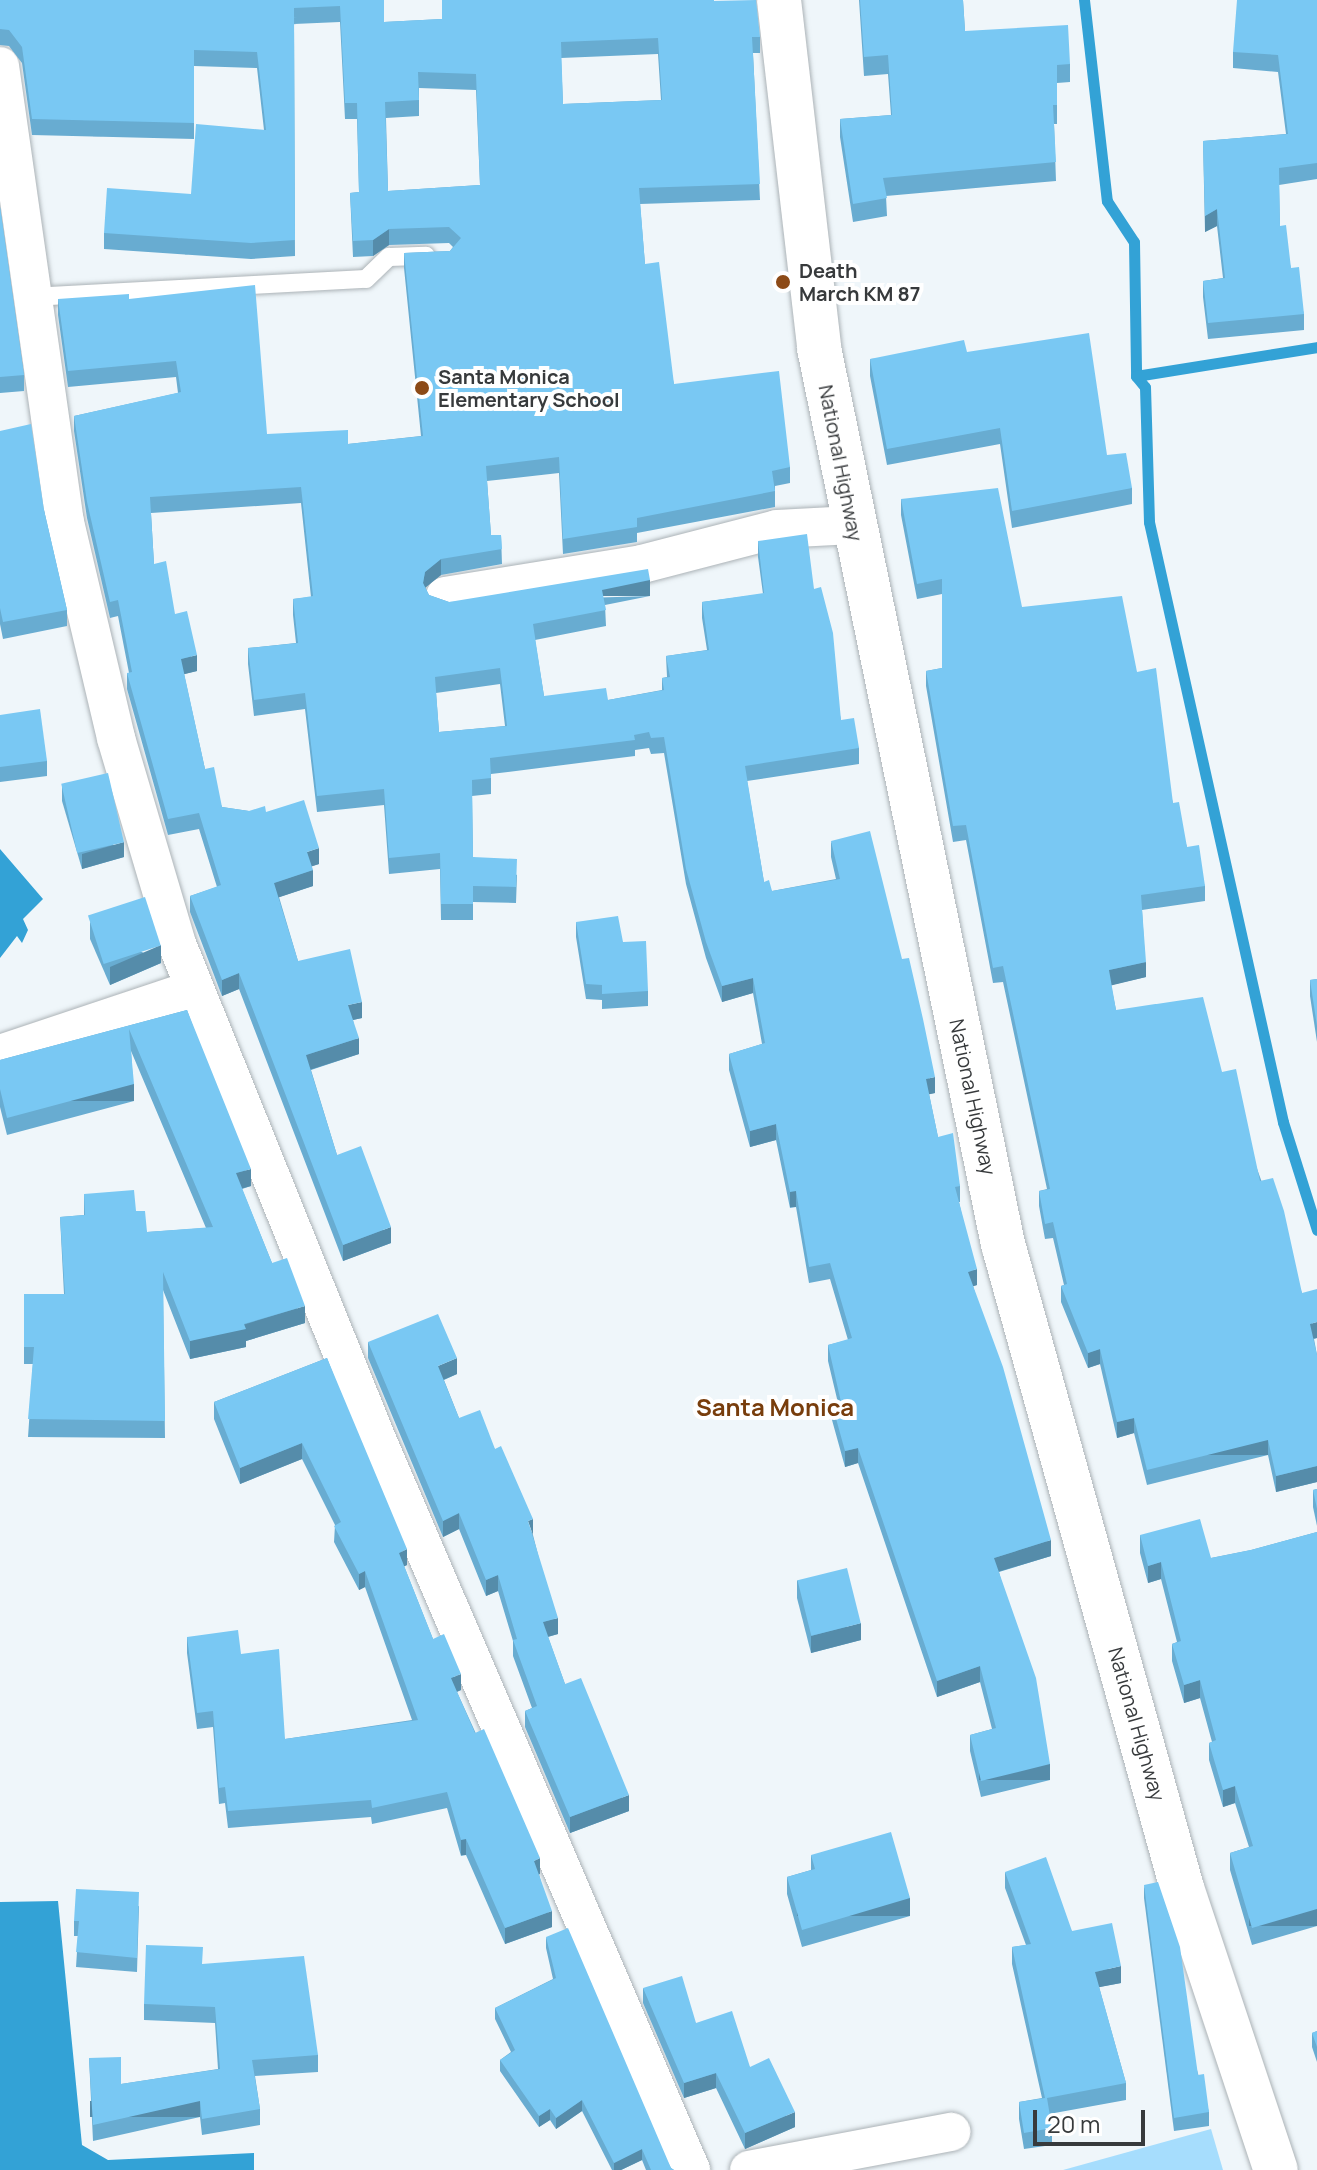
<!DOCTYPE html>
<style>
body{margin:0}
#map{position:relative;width:1317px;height:2170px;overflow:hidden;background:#eff6fa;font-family:Manrope,sans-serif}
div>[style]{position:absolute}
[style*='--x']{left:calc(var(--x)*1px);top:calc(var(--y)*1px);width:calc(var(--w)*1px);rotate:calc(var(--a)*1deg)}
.green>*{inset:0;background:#a6ddfd}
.water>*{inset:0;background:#33a2d6}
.stream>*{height:11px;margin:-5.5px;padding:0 5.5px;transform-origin:5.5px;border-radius:5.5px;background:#33a2d6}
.roads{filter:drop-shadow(0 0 2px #acb3b7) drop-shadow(0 0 2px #acb3b7)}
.lane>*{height:18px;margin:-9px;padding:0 9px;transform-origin:9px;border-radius:9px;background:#fff}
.street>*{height:38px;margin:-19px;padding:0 19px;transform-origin:19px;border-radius:19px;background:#fff}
.secondary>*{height:44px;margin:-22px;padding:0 22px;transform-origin:22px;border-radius:22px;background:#fff}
.wall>*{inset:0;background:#68acd1}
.shaded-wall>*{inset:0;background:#558caa;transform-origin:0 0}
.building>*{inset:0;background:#79c8f3;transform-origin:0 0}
.dots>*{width:22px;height:22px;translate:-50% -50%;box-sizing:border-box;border:4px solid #fff;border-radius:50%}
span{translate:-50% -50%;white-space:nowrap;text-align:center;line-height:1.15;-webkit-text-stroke:8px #fff;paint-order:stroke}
.poi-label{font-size:20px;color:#373a3c;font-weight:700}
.left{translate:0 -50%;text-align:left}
.street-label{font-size:20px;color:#373a3c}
.quarter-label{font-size:24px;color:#783d0c;font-weight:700}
.scale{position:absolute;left:1033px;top:2110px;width:112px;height:36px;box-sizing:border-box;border:4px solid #373a3c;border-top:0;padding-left:10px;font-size:24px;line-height:28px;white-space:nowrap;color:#373a3c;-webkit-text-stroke:6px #fff;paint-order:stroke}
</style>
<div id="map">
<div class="green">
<i style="clip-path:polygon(1211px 2129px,1223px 2170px,1063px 2170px)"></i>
</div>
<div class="water">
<i style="clip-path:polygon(0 849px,43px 899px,23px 919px,28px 930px,22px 943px,17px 936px,0 958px)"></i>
<i style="clip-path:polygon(58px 1901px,82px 2145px,108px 2160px,254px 2153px,254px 2170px,0 2170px,0 1902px)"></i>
</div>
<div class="stream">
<i style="--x:1084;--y:0;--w:202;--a:83.5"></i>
<i style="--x:1107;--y:201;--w:49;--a:56.6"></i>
<i style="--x:1134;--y:242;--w:134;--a:89.1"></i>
<i style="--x:1136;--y:376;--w:14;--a:51"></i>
<i style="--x:1145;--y:387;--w:135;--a:88.3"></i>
<i style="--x:1149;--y:522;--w:615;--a:77.41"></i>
<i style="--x:1283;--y:1122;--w:113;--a:72.5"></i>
<i style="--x:1136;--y:376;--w:183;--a:-9.1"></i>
</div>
<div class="roads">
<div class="lane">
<i style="--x:31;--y:297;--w:335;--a:-3.1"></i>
<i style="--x:366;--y:279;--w:32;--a:-44"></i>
<i style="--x:389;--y:257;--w:37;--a:-2"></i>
</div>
<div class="street">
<i style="--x:0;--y:66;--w:461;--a:81.9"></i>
<i style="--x:65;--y:522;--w:222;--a:76.7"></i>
<i style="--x:116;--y:738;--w:215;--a:73.5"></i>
<i style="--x:177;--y:944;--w:532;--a:68.02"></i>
<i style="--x:376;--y:1437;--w:798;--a:66.74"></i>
<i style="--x:445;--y:596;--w:200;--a:-9.2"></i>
<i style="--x:642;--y:564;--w:139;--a:-14.5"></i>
<i style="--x:777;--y:529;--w:76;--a:-3"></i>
<i style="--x:0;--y:1054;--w:205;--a:-18.5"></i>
<i style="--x:749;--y:2170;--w:206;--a:-10.7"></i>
</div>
<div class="secondary">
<i style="--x:779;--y:0;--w:350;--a:83.4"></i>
<i style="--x:819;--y:348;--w:915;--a:78.4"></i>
<i style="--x:1003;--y:1244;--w:668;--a:74.47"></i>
<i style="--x:1182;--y:1888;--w:297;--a:71.6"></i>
</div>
</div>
<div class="wall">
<i style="clip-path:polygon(evenodd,0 0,384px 0,384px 22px,442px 19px,714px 1px,760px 37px,760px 53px,753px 53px,760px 200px,640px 204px,645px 264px,674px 384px,790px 467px,790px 483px,775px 486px,775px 507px,637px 533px,637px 542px,563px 554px,559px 473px,487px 481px,491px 535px,501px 535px,502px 564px,441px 575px,425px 587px,429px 595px,449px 602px,650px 596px,605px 605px,606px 626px,535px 640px,544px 696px,608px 700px,662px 690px,662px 678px,667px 677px,666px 656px,707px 650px,702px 618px,702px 602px,763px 594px,758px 557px,758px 541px,814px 589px,841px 720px,859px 748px,859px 764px,747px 781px,764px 882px,772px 891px,836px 879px,831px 857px,831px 841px,935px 1093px,929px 1094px,938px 1137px,960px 1186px,960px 1202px,959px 1202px,977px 1285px,973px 1286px,1051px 1556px,999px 1572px,1050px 1780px,981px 1797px,970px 1751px,970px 1735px,992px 1729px,980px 1682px,937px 1697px,858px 1463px,845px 1467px,832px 1420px,832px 1404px,838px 1403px,828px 1361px,828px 1345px,848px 1340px,830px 1279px,809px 1283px,796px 1207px,790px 1208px,776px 1140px,750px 1147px,729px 1070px,729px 1054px,762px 1044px,753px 993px,722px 1002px,706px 958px,686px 884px,664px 753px,651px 754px,649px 748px,635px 750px,635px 756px,491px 774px,491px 794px,472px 796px,473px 857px,517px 875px,516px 903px,473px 902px,473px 920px,441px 920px,440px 869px,389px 874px,384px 805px,317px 812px,305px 709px,254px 716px,248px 664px,248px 648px,296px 643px,293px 615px,293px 599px,311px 597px,301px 503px,151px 513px,154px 564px,197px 671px,184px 674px,205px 769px,222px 807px,249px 811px,266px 812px,319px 864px,312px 866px,313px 886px,279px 897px,298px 961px,362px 1018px,353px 1020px,359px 1054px,311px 1070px,337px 1155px,391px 1243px,343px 1261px,239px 989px,222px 996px,190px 912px,190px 896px,217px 887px,199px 829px,168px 835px,127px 689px,127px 673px,129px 673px,118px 616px,110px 618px,87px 518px,74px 431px,74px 416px,178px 393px,176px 377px,68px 387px,58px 315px,58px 299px,129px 299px,267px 434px,348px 444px,421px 436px,404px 268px,404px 253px,450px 251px,453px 247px,449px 243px,389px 245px,373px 256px,353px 257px,350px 193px,359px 192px,357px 119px,345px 119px,340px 22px,294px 24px,295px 256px,251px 259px,104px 249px,104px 233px,191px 194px,264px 130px,257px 68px,194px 66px,194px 139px,32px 135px,22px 63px,9px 46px,0 45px,0 0,658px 54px,661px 100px,563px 104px,561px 58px,658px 54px,0 0,419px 88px,476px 90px,480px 185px,388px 191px,386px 118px,419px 116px,419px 88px,0 0,500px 684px,505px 726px,439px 732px,436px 693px,500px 684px)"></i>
<i style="clip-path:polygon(859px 0,963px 0,965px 31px,1070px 64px,1070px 82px,1057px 83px,1057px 124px,1054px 124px,1056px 181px,886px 196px,887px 216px,853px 222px,840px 137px,840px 119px,891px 115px,888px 74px,864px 76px)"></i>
<i style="clip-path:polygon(1317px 0,1317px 179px,1279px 185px,1280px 226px,1291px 268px,1304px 314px,1304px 330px,1208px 339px,1203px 297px,1203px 281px,1223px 278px,1217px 226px,1205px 232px,1203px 141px,1286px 134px,1278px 72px,1233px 68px,1233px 52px)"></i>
<i style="clip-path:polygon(0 207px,24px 375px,24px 391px,0 393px)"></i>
<i style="clip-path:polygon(967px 352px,1132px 488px,1132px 504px,1012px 528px,1000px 444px,887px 465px,870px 376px,870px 359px)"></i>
<i style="clip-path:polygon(0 431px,44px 510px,67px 610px,67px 626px,3px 639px,0 624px)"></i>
<i style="clip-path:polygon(901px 499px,1022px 607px,1137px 672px,1173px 803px,1187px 847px,1205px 886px,1205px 901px,1142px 910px,1146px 977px,1111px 985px,1116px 1010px,1222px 1072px,1302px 1293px,1317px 1338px,1314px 1339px,1317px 1355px,1317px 1482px,1276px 1492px,1268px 1455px,1147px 1485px,1134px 1433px,1117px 1438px,1100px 1364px,1088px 1368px,1061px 1302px,1061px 1286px,1064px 1285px,1053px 1238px,1045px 1239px,1039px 1206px,1039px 1191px,1047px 1189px,1003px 982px,993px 983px,966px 840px,953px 842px,926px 686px,926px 671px,942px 668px,942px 594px,917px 599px,901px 515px)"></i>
<i style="clip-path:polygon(0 715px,47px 761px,47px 776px,0 782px)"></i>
<i style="clip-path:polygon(62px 786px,124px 857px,82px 869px,62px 801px)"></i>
<i style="clip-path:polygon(90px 922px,161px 963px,110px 985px,90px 939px)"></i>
<i style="clip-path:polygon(576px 922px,623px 942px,648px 991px,648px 1006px,602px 1009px,602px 1000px,586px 999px,576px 937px)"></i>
<i style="clip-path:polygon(1317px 979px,1317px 1042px,1310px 996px,1310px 980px)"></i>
<i style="clip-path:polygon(187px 1010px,251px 1186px,242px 1189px,272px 1263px,305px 1323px,246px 1341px,246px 1347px,190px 1359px,163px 1290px,165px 1438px,28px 1437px,33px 1364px,24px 1364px,24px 1294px,64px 1294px,60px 1217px,84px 1215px,84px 1194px,136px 1211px,147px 1232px,206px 1228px,131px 1051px,134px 1101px,7px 1135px,0 1107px,0 1060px)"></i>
<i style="clip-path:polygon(368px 1342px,457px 1374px,444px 1380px,459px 1418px,495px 1449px,533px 1535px,558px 1634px,548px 1637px,565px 1684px,629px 1811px,570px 1833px,525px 1727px,525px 1711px,532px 1708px,513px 1656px,513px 1641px,498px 1591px,486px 1596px,459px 1529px,443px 1537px,368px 1358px)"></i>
<i style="clip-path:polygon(327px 1358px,407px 1565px,404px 1566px,433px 1639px,461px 1690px,457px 1692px,540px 1874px,539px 1874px,552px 1927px,505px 1944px,466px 1855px,461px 1856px,447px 1808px,372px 1824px,371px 1817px,228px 1828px,225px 1803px,219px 1804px,213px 1727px,197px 1729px,187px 1653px,187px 1637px,241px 1654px,285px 1739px,412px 1720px,365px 1587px,359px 1590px,334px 1542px,335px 1525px,302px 1459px,240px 1484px,214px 1419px,214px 1402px)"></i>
<i style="clip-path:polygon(1317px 1489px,1317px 1526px,1313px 1507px,1313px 1490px)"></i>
<i style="clip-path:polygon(1317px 1532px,1317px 1926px,1252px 1945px,1230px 1870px,1230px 1853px,1249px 1847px,1235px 1803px,1223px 1807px,1209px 1760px,1209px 1743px,1212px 1742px,1200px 1698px,1184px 1703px,1172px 1661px,1172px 1644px,1177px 1642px,1161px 1579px,1148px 1583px,1140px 1553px,1140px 1535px,1211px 1558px,1251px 1550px)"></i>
<i style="clip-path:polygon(797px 1580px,861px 1640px,811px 1653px,797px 1598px)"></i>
<i style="clip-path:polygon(811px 1855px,910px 1916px,802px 1947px,787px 1894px,787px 1877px,811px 1870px)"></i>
<i style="clip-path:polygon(1005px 1872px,1072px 1931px,1121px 1983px,1099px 1987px,1126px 2083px,1126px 2100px,1049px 2114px,1052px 2128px,1052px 2145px,1024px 2149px,1019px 2119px,1019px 2102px,1042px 2098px,1012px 1964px,1012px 1947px,1026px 1945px,1005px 1888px)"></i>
<i style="clip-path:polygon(1144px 1885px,1209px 2112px,1209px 2126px,1174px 2131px,1144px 1898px)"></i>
<i style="clip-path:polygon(139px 1906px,137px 1972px,76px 1967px,78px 1936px,74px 1936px,74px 1921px)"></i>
<i style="clip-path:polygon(546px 1937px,671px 2168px,674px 2170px,646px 2170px,642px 2160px,621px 2170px,612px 2170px,582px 2111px,556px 2129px,550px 2120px,539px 2127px,500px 2071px,500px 2060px,511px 2052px,495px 2019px,495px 2008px,553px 1979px,546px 1948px)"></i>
<i style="clip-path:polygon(202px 1964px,318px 2055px,318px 2072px,255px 2076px,260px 2109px,260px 2125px,202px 2135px,200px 2117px,93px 2141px,89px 2058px,121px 2084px,218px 2069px,215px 2023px,144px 2020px,144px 2004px)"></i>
<i style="clip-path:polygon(643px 1988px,696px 2023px,750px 2067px,795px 2127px,745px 2149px,716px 2088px,684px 2098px,643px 2003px)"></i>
<i style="clip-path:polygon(1317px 2031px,1317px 2062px,1312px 2047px,1312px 2033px)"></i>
</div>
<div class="shaded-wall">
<i style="clip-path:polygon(1217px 209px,1217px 226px,1205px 232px,1205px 216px)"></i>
<i style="clip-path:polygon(389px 229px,389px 245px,373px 256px,373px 240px)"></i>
<i style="clip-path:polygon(441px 559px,441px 575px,425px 588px,423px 583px,425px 572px)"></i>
<i style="left:650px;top:580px;width:16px;height:49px;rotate:90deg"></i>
<i style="clip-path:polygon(197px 655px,197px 671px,181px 675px,181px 659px)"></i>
<i style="clip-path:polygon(124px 842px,124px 857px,82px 869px,82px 854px)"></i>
<i style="clip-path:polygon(319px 848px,319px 864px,307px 868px,307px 852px)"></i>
<i style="clip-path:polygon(313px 870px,313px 886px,274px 899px,274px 883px)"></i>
<i style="clip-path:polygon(161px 945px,161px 963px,110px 985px,110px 967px)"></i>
<i style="clip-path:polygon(1146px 962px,1146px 977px,1109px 986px,1109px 970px)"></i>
<i style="clip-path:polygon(239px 973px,239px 989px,222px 996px,222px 980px)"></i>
<i style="clip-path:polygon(753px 978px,753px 993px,722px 1002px,722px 986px)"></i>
<i style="clip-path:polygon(362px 1002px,362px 1018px,348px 1021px,348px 1005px)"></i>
<i style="clip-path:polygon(359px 1038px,359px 1054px,306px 1071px,306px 1055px)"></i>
<i style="clip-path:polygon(935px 1077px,935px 1093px,926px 1095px,926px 1079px)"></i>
<i style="left:134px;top:1084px;width:17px;height:131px;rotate:90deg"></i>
<i style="clip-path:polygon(776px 1124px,776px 1140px,750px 1147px,750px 1131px)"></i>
<i style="clip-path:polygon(251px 1169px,251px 1186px,236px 1190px,236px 1173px)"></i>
<i style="left:796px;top:1191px;width:16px;height:6px;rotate:90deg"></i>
<i style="clip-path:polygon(391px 1227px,391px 1243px,343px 1261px,343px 1245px)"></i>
<i style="clip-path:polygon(977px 1269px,977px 1285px,968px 1288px,968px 1272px)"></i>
<i style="clip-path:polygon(305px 1306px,305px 1323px,246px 1341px,246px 1347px,190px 1359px,190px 1341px)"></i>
<i style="clip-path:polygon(1317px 1322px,1317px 1338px,1310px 1339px,1310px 1324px)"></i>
<i style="clip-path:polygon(1100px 1349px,1100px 1364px,1088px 1368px,1088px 1353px)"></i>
<i style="clip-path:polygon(457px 1358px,457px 1374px,438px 1382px,438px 1366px)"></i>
<i style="clip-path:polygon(1134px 1418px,1134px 1433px,1117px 1438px,1117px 1422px)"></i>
<i style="left:1268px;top:1440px;width:15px;height:125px;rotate:90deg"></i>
<i style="clip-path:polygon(302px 1443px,302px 1459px,240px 1484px,240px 1468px)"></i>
<i style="clip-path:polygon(858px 1448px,858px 1463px,845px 1467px,845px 1451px)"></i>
<i style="clip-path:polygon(1317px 1466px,1317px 1482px,1276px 1492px,1276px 1476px)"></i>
<i style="clip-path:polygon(459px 1513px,459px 1529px,443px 1537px,443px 1521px)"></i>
<i style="clip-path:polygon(533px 1519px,533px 1535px,528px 1521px)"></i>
<i style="clip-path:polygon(1051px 1540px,1051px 1556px,994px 1573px,994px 1558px)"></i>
<i style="clip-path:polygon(407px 1549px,407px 1565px,399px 1569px,399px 1553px)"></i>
<i style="clip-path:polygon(1161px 1562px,1161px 1579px,1148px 1583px,1148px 1566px)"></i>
<i style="clip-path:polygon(365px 1571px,365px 1587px,359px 1590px,359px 1574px)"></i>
<i style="clip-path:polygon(498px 1575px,498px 1591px,486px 1596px,486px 1580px)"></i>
<i style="clip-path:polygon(558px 1618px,558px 1634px,543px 1638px,543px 1622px)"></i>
<i style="clip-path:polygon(861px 1623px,861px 1640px,811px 1653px,811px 1636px)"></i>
<i style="clip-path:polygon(980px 1666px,980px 1682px,937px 1697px,937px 1681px)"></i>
<i style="clip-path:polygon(461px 1674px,461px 1690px,451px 1694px,451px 1678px)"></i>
<i style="clip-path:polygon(1200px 1680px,1200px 1698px,1184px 1703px,1184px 1685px)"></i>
<i style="left:1050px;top:1764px;width:16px;height:71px;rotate:90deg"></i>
<i style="clip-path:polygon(1235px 1786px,1235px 1803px,1223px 1807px,1223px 1790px)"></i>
<i style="clip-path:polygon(629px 1795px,629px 1811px,570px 1833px,570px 1817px)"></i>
<i style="left:466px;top:1839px;width:16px;height:5px;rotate:90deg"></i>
<i style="clip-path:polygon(540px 1858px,540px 1874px,534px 1877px,534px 1861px)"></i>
<i style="left:910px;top:1898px;width:18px;height:113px;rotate:90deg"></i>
<i style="left:1317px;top:1909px;width:17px;height:68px;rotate:90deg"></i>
<i style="clip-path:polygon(552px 1911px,552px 1927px,505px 1944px,505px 1928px)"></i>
<i style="clip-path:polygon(1121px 1966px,1121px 1983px,1095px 1988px,1095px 1972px)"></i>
<i style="clip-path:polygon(716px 2073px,716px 2088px,684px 2098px,684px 2083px)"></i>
<i style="clip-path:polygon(582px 2100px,582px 2111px,556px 2129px,556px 2118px)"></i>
<i style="left:200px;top:2101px;width:16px;height:110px;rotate:90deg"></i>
<i style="clip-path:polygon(550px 2109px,550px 2120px,539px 2127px,539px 2116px)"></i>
<i style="clip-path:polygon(795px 2112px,795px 2127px,745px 2149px,745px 2133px)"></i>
<i style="clip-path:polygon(642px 2149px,642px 2160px,621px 2170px,614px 2170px,614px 2163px)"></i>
</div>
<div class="building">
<i style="clip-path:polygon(evenodd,0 0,384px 0,384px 22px,442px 19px,442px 0,714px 0,714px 1px,756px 0,760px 37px,752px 37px,760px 184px,639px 188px,645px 264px,659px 262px,674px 384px,779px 371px,790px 467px,772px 471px,775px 491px,637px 518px,637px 527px,563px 539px,559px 457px,486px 466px,491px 535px,501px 535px,502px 549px,441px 559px,425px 572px,423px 583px,429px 595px,449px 602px,648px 569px,650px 580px,602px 590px,606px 610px,533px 624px,544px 696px,606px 688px,608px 700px,664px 690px,662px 678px,670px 677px,666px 656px,709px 650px,702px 602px,764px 593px,758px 541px,807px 534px,814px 589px,821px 587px,833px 633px,841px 720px,854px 718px,859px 748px,745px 766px,764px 882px,769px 880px,772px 891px,840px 879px,831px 841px,870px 831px,902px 959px,909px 958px,923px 1019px,935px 1077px,926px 1079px,938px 1137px,953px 1133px,960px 1186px,955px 1187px,977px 1269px,968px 1272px,1003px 1367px,1051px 1540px,994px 1558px,1036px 1678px,1050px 1764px,981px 1781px,970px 1735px,996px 1728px,980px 1666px,937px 1681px,858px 1448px,845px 1451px,832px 1404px,841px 1402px,828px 1345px,852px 1338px,830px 1263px,809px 1267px,796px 1191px,790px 1192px,776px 1124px,750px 1131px,729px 1054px,765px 1043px,753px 978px,722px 986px,706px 942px,686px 869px,664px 737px,651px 738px,649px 732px,634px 735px,635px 740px,490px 758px,491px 778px,472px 780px,473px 857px,517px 859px,516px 887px,473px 886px,473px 904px,441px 904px,440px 853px,389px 858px,384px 789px,317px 796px,305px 693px,254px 700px,248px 648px,298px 643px,293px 599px,313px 596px,301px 487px,150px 497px,154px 564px,166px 561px,175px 614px,187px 611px,197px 655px,181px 659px,205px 769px,214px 767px,222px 807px,249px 811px,265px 806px,266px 812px,304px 800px,319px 848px,307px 852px,313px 870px,274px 883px,298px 961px,350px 949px,362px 1002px,348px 1005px,359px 1038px,306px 1055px,337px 1155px,361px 1146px,391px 1227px,343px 1245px,239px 973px,222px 980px,190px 896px,221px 885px,199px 813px,168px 819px,127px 673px,132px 672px,118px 600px,110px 602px,87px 502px,74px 416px,181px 392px,176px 361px,68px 371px,58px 299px,129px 294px,129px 299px,255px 285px,267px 434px,348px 430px,348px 444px,423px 436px,404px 253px,450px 251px,461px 238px,449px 227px,389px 229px,373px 240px,353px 241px,350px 193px,359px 192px,357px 103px,345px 103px,340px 6px,294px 8px,295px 240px,251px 243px,104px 233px,107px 188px,191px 194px,196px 124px,266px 130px,257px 52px,194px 50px,194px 123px,32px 119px,22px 47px,9px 30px,0 29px,0 0,658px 38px,662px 100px,563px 104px,561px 42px,658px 38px,0 0,418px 72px,476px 74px,480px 185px,388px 191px,385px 102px,419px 100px,418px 72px,0 0,500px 668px,507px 726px,439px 732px,435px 677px,500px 668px)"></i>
<i style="clip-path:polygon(860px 0,963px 0,965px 31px,1068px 25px,1070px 64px,1057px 65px,1057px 105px,1053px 105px,1056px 162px,883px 178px,887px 198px,853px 204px,840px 119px,892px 115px,888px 55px,864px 57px)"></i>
<i style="clip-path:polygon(1237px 0,1317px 0,1317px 163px,1279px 168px,1280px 226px,1286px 225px,1291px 268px,1299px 267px,1304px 314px,1208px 323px,1203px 281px,1225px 278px,1217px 209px,1205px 216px,1203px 141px,1288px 134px,1278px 55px,1233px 52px)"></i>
<i style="clip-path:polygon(0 207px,24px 375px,0 377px)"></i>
<i style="clip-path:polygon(1089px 333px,1107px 455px,1126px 453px,1132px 488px,1012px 511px,1000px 428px,887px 449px,870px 359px,964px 340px,967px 352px)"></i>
<i style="clip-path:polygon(31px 424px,44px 510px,67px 610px,3px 622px,0 608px,0 431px)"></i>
<i style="clip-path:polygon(998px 488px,1022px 607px,1122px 596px,1137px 672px,1156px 668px,1173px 803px,1179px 802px,1187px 847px,1199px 845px,1205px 886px,1141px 895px,1146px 962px,1109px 970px,1116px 1010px,1203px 997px,1222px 1072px,1236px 1069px,1260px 1181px,1273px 1178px,1284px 1211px,1302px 1293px,1317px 1289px,1317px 1322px,1310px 1324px,1317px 1355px,1317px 1466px,1276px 1476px,1268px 1440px,1147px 1470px,1134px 1418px,1117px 1422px,1100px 1349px,1088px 1353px,1061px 1286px,1067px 1284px,1053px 1222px,1045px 1224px,1039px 1191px,1050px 1189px,1003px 966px,993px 968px,966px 825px,953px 826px,926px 671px,942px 668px,942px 579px,917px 584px,901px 499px)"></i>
<i style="clip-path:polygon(40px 709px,47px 761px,0 767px,0 715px)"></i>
<i style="left:108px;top:773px;width:71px;height:48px;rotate:77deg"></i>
<i style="left:145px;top:897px;width:51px;height:60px;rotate:72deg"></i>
<i style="clip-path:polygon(618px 916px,623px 942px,646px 941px,648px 991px,602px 994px,602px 985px,586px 984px,576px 922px)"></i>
<i style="clip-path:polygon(1317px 979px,1317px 1026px,1310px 980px)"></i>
<i style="clip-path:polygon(187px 1010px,251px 1169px,236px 1173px,272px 1263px,287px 1258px,305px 1306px,244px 1324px,246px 1329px,190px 1341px,163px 1272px,165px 1421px,28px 1419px,34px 1347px,24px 1347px,24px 1294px,65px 1294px,60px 1217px,85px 1215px,84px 1194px,134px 1190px,136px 1211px,145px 1211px,147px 1232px,213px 1227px,129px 1029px,134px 1084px,7px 1118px,0 1089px,0 1060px)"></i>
<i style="clip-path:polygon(438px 1314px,457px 1358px,438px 1366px,459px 1418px,480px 1410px,495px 1449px,501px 1446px,533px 1519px,528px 1521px,558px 1618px,543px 1622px,565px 1684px,581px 1678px,629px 1795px,570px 1817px,525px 1711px,537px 1706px,513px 1640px,517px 1639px,498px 1575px,486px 1580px,459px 1513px,443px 1521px,368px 1342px)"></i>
<i style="clip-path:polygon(327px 1358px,407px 1549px,399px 1553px,433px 1639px,444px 1634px,461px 1674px,451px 1678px,475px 1733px,484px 1729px,540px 1858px,534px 1861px,552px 1911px,505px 1928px,466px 1839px,461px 1840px,447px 1792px,372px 1808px,371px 1800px,228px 1811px,225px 1787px,219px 1788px,213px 1711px,197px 1713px,187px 1637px,238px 1630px,241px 1654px,279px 1649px,285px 1739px,418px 1720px,365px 1571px,359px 1574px,334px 1526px,341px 1522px,302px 1443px,240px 1468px,214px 1402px)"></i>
<i style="clip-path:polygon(1317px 1489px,1317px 1509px,1313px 1490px)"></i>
<i style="clip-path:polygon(1200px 1519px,1211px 1558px,1251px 1550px,1317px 1532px,1317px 1909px,1252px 1928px,1230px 1853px,1253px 1846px,1235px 1786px,1223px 1790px,1209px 1743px,1216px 1740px,1200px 1680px,1184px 1685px,1172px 1644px,1181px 1641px,1161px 1562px,1148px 1566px,1140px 1535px)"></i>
<i style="left:847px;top:1568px;width:57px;height:51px;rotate:76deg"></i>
<i style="clip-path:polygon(891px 1832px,910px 1898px,802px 1930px,787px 1877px,815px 1869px,811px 1855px)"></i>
<i style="clip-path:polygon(1046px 1857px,1072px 1931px,1112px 1923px,1121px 1966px,1095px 1972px,1126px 2083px,1047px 2098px,1052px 2128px,1024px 2133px,1019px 2102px,1045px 2098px,1012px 1947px,1031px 1944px,1005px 1872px)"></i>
<i style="clip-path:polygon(1158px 1882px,1180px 1947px,1198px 2075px,1204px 2074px,1209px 2112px,1174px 2118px,1144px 1885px)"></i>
<i style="clip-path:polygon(76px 1889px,139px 1892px,137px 1958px,76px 1952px,79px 1921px,74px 1921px)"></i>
<i style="clip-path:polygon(568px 1928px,671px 2168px,674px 2170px,651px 2170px,642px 2149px,614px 2163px,582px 2100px,556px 2118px,550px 2109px,539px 2116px,500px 2060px,515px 2050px,495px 2008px,556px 1978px,546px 1937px)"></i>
<i style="clip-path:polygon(146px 1945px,203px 1947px,202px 1964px,304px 1956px,318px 2055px,252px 2060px,260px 2109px,202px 2119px,200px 2101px,93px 2125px,89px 2058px,121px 2057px,121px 2084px,220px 2069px,215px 2007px,144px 2004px)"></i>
<i style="clip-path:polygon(682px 1976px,696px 2023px,732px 2011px,750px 2067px,769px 2058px,795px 2112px,745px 2133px,716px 2073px,684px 2083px,643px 1988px)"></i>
<i style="clip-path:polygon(1317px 2031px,1317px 2047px,1312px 2033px)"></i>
</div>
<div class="dots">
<i style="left:783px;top:282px;background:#8c4a17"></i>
<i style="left:422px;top:388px;background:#8c4a17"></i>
</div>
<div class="poi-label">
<span class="left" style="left:799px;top:282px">Death<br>March KM 87</span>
<span class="left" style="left:438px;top:388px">Santa Monica<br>Elementary School</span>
</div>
<div class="street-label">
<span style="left:841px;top:463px;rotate:79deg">National Highway</span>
<span style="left:973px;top:1097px;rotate:78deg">National Highway</span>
<span style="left:1137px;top:1724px;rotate:74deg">National Highway</span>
</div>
<div class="quarter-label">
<span style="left:775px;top:1407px">Santa Monica</span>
</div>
<div class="scale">20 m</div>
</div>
